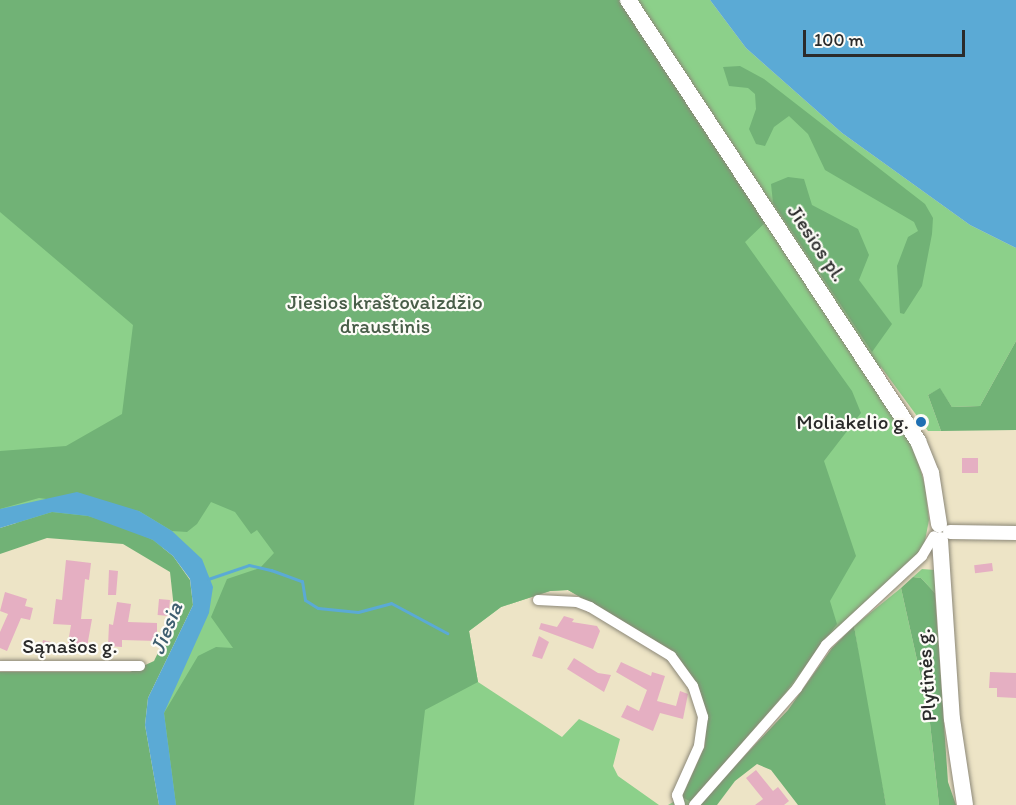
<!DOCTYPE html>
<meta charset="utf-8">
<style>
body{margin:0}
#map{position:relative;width:1016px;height:805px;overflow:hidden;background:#ede4c6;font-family:Itim,sans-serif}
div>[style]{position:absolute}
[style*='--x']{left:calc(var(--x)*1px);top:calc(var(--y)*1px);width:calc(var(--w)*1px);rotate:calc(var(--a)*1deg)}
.green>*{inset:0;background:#8cd08a}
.forest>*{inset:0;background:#71b276}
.water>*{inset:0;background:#5baad5}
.stream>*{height:3px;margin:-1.5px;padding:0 1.5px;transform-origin:1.5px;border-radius:1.5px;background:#5baad5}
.building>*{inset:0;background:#e5afc2;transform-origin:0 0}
.roads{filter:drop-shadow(0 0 2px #8c8878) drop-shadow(0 0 2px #8c8878)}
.street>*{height:10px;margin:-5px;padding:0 5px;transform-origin:5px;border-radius:5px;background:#fff}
.secondary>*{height:14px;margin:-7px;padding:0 7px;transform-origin:7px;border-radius:7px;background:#fff}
.primary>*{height:16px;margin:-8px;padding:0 8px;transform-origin:8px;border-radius:8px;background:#fff}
.dots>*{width:16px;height:16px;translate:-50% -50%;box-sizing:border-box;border:3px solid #fdfcf7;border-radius:50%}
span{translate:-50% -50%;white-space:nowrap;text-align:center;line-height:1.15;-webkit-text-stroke:4.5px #fdfcf7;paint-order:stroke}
.street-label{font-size:21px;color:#2b2b2b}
.park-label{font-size:21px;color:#485d48}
.poi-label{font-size:21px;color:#2b2b2b}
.right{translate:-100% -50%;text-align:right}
.water-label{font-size:22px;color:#3e5e6f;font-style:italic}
.scale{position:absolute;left:803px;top:30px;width:162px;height:27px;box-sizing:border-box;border:3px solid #2b2b2b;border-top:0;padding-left:8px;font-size:18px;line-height:21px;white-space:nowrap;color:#2b2b2b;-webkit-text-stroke:4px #fdfcf7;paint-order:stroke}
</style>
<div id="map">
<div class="green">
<i style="clip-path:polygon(0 0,710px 0,746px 48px,842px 133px,970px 225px,1016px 248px,1016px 341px,980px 406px,952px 407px,940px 389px,928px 395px,941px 431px,928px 431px,881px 367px,873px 380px,914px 447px,925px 486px,929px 520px,922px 556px,862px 610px,692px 805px,668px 805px,682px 797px,705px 746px,707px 716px,673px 651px,568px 590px,550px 591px,501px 607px,469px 631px,478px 682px,562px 737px,579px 719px,620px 739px,613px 766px,618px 776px,659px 805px,165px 805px,153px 733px,203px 599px,176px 550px,0 520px)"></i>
<i style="clip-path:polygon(922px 569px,935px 570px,935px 593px,921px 578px,913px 577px)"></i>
<i style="clip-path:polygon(901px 588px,929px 714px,939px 805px,886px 805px,869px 722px,854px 626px)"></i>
</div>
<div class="forest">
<i style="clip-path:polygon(0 0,621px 0,767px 221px,745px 242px,852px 391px,861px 413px,824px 461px,856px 556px,830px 601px,837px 624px,785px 693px,691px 802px,682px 797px,705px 746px,707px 716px,673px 651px,568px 590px,550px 591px,501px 607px,469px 631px,478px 682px,425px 710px,414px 805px,176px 805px,164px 713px,198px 656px,216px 647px,233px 648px,211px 617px,227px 579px,260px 568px,274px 553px,257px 530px,251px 534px,235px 512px,211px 502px,197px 524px,187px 532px,172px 531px,139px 511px,39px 498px,0 509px,0 451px,66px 446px,122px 414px,133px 325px,0 212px)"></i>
<i style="clip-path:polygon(740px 66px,764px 79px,925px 204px,933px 218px,932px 234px,922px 286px,904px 314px,900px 313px,897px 266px,908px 237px,918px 231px,914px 222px,825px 170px,808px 134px,789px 116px,774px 127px,765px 146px,756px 144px,749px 129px,756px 109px,755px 94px,748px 88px,729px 86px,723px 67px)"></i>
<i style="clip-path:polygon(788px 177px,804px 179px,812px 205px,858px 229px,869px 255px,859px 280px,892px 324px,872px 352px,773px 203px,771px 184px)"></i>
<i style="clip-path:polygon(1016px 341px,1016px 430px,941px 431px,928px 395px,940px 388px,952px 407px,980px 406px)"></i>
<i style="clip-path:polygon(52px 512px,88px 516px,125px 527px,153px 540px,173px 556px,190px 580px,193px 605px,148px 698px,145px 725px,159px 805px,0 805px,0 672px,130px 672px,154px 661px,175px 618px,170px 572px,123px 544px,47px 538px,0 554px,0 528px)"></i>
<i style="clip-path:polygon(913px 577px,921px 578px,935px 593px,948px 782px,956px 805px,939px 805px,929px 714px,901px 588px)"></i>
<i style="clip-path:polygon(854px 626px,886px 805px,798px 805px,771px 770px,757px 764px,735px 781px,717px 805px,698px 805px,788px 710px,832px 648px)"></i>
</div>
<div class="water">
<i style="clip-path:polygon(710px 0,1016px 0,1016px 248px,970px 225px,842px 133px,746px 48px)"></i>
<i style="clip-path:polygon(77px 492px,139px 511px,172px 531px,202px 559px,213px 587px,209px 613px,164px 713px,176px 805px,159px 805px,145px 725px,148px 698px,193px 605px,190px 579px,173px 556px,153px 540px,88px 516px,52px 512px,0 528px,0 509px)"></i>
</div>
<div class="stream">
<i style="--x:208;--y:579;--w:43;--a:-18.9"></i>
<i style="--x:249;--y:565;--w:23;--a:13"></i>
<i style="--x:271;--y:570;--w:33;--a:20"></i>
<i style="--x:302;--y:581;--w:19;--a:81"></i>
<i style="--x:305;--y:600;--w:15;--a:32"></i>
<i style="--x:318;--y:608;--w:40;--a:5.7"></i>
<i style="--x:358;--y:612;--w:34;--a:-15"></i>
<i style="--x:391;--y:603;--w:64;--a:28.2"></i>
</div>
<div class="building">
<i style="left:962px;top:458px;width:16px;height:15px"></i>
<i style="clip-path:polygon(66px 560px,91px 563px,89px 580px,85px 579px,81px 619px,92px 619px,87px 647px,82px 647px,81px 653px,73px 652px,74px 644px,68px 643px,71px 625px,53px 624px,56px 599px,62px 600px)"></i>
<i style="left:992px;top:563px;width:8px;height:18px;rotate:83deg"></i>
<i style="clip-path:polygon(109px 570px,118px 571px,116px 595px,108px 595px)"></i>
<i style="clip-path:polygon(5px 592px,27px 599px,25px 606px,33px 608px,30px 620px,21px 618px,7px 651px,0 648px,0 632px,8px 614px,0 611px)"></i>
<i style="left:159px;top:599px;width:11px;height:16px;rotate:5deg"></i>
<i style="clip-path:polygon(117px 602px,131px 604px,128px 622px,157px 623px,157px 641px,122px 640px,122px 647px,108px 646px,109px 624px,113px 625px)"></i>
<i style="clip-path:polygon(564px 616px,574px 619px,572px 622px,597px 626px,600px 631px,593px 649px,539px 629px,541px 623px,557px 627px)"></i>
<i style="clip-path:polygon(539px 636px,549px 642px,542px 659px,532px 656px)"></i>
<i style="left:43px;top:640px;width:8px;height:13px;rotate:14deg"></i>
<i style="clip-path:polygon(574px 658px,598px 673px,611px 675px,604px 692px,567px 669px)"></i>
<i style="clip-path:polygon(621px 662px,651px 676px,652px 672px,665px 676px,657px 701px,676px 706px,680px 691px,688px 694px,683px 719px,660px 713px,653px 731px,621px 717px,627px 705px,639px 711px,647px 690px,616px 672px)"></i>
<i style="clip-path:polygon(990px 672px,1016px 673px,1016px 698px,997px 697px,997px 688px,989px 688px)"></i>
<i style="clip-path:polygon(756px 770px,773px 791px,778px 787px,789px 801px,784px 805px,755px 805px,763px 799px,746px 778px)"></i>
</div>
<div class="roads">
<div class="street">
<i style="--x:538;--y:600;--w:39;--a:3"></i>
<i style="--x:577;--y:602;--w:14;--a:21"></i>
<i style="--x:590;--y:607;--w:95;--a:31.2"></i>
<i style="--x:671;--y:656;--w:37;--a:54"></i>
<i style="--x:693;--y:686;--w:33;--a:72"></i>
<i style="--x:703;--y:717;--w:29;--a:98"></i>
<i style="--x:699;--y:746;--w:54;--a:114.2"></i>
<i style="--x:677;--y:795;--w:10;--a:73"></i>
<i style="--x:0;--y:666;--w:140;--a:0"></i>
<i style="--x:694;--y:805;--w:156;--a:-48.6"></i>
<i style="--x:797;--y:688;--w:52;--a:-56"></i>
<i style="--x:826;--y:645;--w:131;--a:-42.8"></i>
<i style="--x:922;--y:556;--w:23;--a:-59"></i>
</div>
<div class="secondary">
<i style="--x:950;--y:532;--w:66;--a:0.9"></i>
</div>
<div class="primary">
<i style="--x:628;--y:0;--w:528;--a:56.67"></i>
<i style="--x:918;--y:441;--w:35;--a:68"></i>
<i style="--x:931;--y:473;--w:52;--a:81.1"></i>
<i style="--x:940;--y:540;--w:179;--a:86.2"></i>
<i style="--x:952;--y:719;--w:87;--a:81.4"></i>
</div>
</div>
<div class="dots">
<i style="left:921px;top:422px;background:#1f6fb2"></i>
</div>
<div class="street-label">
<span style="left:817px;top:243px;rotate:56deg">Jiesios pl.</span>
<span style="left:70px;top:646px">Sąnašos g.</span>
<span style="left:926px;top:675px;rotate:-94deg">Plytinės g.</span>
</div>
<div class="park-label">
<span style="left:385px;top:314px">Jiesios kraštovaizdžio<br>draustinis</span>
</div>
<div class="poi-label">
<span class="right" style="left:909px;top:422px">Moliakelio g.</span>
</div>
<div class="water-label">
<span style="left:166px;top:628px;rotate:-68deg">Jiesia</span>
</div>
<div class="scale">100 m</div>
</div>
